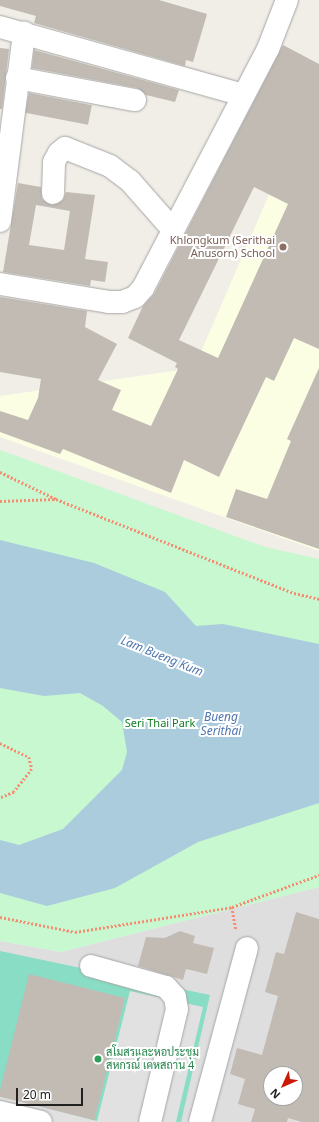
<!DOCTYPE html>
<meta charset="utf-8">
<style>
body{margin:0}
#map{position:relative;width:319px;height:1122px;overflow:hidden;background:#f1eee7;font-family:"Noto Sans",Sarabun,sans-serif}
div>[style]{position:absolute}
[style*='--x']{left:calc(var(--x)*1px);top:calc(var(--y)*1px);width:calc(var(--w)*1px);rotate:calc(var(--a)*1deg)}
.residential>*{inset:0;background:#dfdede}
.education>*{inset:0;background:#fbfee3}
.park>*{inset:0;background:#c7f8d0}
.pitch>*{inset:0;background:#88ddc4}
.parking>*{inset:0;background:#e1e1e1}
.water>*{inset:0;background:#acd}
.building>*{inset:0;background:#c1bbb4;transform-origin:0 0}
.path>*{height:2.5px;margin-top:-1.25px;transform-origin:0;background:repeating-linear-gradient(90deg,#f68d73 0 2px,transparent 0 4px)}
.roads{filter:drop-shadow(0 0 1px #a5a5a5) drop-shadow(0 0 1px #a5a5a5)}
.minor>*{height:22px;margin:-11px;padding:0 11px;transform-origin:11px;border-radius:11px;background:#fff}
.dots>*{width:11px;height:11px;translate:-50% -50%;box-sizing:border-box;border:2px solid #fff;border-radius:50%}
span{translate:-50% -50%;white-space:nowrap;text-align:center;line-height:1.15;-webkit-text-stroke:4px #fff;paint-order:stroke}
.education-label{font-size:11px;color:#785e54}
.right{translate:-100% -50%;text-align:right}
.park-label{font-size:11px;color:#0f7e23}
.leisure-label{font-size:11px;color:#27864d}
.left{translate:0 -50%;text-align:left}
.water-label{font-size:12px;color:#4f75ae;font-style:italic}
.north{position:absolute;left:263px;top:1066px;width:40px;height:40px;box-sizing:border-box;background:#fff;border:1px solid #a6a6a6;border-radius:50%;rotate:225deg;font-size:11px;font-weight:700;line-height:16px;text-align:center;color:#212121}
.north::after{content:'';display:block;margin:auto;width:14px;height:18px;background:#cb1906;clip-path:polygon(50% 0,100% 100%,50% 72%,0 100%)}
.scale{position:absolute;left:16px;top:1088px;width:67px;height:18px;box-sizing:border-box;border:2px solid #212121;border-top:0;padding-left:5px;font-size:12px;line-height:14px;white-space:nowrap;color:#212121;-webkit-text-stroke:3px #fff;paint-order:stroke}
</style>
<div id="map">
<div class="residential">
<i style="clip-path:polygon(evenodd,319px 887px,319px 1122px,0 1122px,0 941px,61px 952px,319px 887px,271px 1074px,295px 1074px,295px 1098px,271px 1098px,271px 1074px)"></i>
</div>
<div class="education">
<i style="clip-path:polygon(319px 87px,319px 551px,0 437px,0 396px,194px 368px,299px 125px)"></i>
</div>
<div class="park">
<i style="clip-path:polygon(0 450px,265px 547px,319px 559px,319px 887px,61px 952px,0 941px)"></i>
</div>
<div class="pitch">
<i style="clip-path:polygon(0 951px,210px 995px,181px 1122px,0 1122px)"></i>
</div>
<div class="parking">
<i style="clip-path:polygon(130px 991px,203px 1007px,176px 1122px,0 1122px,0 1096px,97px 1121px)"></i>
</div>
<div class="water">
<i style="clip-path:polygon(0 540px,94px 563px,165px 592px,196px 626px,223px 624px,319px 644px,319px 803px,198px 842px,115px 888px,47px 906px,0 893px,0 840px,19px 845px,63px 829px,122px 770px,127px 752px,122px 722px,103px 706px,80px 693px,44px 696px,0 688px)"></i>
</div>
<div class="building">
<i style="clip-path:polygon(0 0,159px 0,207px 14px,193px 62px,186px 60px,185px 66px,34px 23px,36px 16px,0 6px)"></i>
<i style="clip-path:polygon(evenodd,283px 45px,319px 64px,319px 349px,294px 338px,274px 381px,266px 377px,219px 477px,184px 460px,171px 493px,63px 449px,60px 454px,0 432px,0 411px,28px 420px,38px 398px,41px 379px,0 372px,0 297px,87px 311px,85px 327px,117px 344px,98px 380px,121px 390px,112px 410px,151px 426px,178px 369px,175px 367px,177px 363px,128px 338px,143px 306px,154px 294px,283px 45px,254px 187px,288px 204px,218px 358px,179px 340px,254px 187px)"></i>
<i style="clip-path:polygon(0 48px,9px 49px,2px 109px,0 109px)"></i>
<i style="clip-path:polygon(34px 50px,179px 90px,175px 102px,146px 95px,137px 88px,32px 68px)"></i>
<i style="left:29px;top:93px;width:64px;height:20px;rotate:11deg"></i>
<i style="clip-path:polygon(evenodd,18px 183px,41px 187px,42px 199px,52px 205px,63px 200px,66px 192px,95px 195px,85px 259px,108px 262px,105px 282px,91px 280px,90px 286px,3px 272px,18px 183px,36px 205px,70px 211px,64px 250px,29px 245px,36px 205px)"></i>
<i style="clip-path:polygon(319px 368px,319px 549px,226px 517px,236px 489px,267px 499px,291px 441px,287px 439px)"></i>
<i style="clip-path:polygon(evenodd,296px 912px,319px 919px,319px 1122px,302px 1122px,288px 1118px,287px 1122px,251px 1122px,255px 1109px,238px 1104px,245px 1079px,230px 1074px,237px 1048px,262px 1055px,278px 996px,265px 992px,276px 952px,284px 954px,296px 912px,271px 1074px,295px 1074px,295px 1098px,271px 1098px,271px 1074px)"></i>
<i style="clip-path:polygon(180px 931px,195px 936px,193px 943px,214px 948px,207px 974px,186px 969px,183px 980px,138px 966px,146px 937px,165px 938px)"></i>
<i style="left:29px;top:974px;width:99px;height:126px;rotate:14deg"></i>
</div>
<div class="path">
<i style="--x:0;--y:472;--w:62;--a:25.7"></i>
<i style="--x:56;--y:499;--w:256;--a:21.6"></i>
<i style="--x:294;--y:593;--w:26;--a:13"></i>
<i style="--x:0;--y:501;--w:56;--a:-2"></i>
<i style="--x:0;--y:743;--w:32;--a:26"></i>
<i style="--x:29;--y:757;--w:12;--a:76"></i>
<i style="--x:32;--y:769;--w:29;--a:128"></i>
<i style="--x:14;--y:792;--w:15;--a:157"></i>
<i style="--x:232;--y:907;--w:23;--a:80"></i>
<i style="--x:0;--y:917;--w:76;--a:11.3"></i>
<i style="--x:75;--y:932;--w:159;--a:-9"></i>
<i style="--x:232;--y:907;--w:93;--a:-20.2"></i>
</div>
<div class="roads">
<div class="minor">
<i style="--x:0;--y:27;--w:253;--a:15.6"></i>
<i style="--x:17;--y:78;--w:120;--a:10.6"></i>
<i style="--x:53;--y:193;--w:31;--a:-88"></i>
<i style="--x:54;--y:162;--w:10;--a:-61"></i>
<i style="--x:59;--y:153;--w:8;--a:-40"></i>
<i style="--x:65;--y:148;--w:48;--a:21.8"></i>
<i style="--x:110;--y:166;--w:25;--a:37"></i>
<i style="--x:130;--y:181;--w:65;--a:48.7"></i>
<i style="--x:0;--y:221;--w:190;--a:-82.7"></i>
<i style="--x:0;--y:284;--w:110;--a:9.4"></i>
<i style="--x:109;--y:302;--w:13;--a:0"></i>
<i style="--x:122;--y:302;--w:14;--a:-21"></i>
<i style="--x:135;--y:297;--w:12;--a:-48"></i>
<i style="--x:143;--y:288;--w:270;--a:-62.4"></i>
<i style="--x:268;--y:49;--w:53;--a:-68.8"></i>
<i style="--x:91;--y:966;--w:78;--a:15.6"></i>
<i style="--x:166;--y:987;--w:13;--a:48"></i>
<i style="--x:175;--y:997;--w:12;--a:81"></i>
<i style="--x:177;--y:1009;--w:116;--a:103.4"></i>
<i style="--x:0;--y:1112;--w:42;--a:13.7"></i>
<i style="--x:200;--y:1122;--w:180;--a:-74.9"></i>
</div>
</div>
<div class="dots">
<i style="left:283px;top:247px;background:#8d6e63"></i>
<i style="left:98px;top:1059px;background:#2e9e5b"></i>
</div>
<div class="education-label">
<span class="right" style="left:275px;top:247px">Khlongkum (Serithai<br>Anusorn) School</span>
</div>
<div class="park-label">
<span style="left:160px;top:723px">Seri Thai Park</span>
</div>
<div class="leisure-label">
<span class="left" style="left:106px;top:1059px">สโมสรและหอประชุม<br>สหกรณ์ เคหสถาน 4</span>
</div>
<div class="water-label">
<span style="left:162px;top:656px;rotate:22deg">Lam Bueng Kum</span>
<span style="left:221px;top:724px">Bueng<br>Serithai</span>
</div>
<div class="north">N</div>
<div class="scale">20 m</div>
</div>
